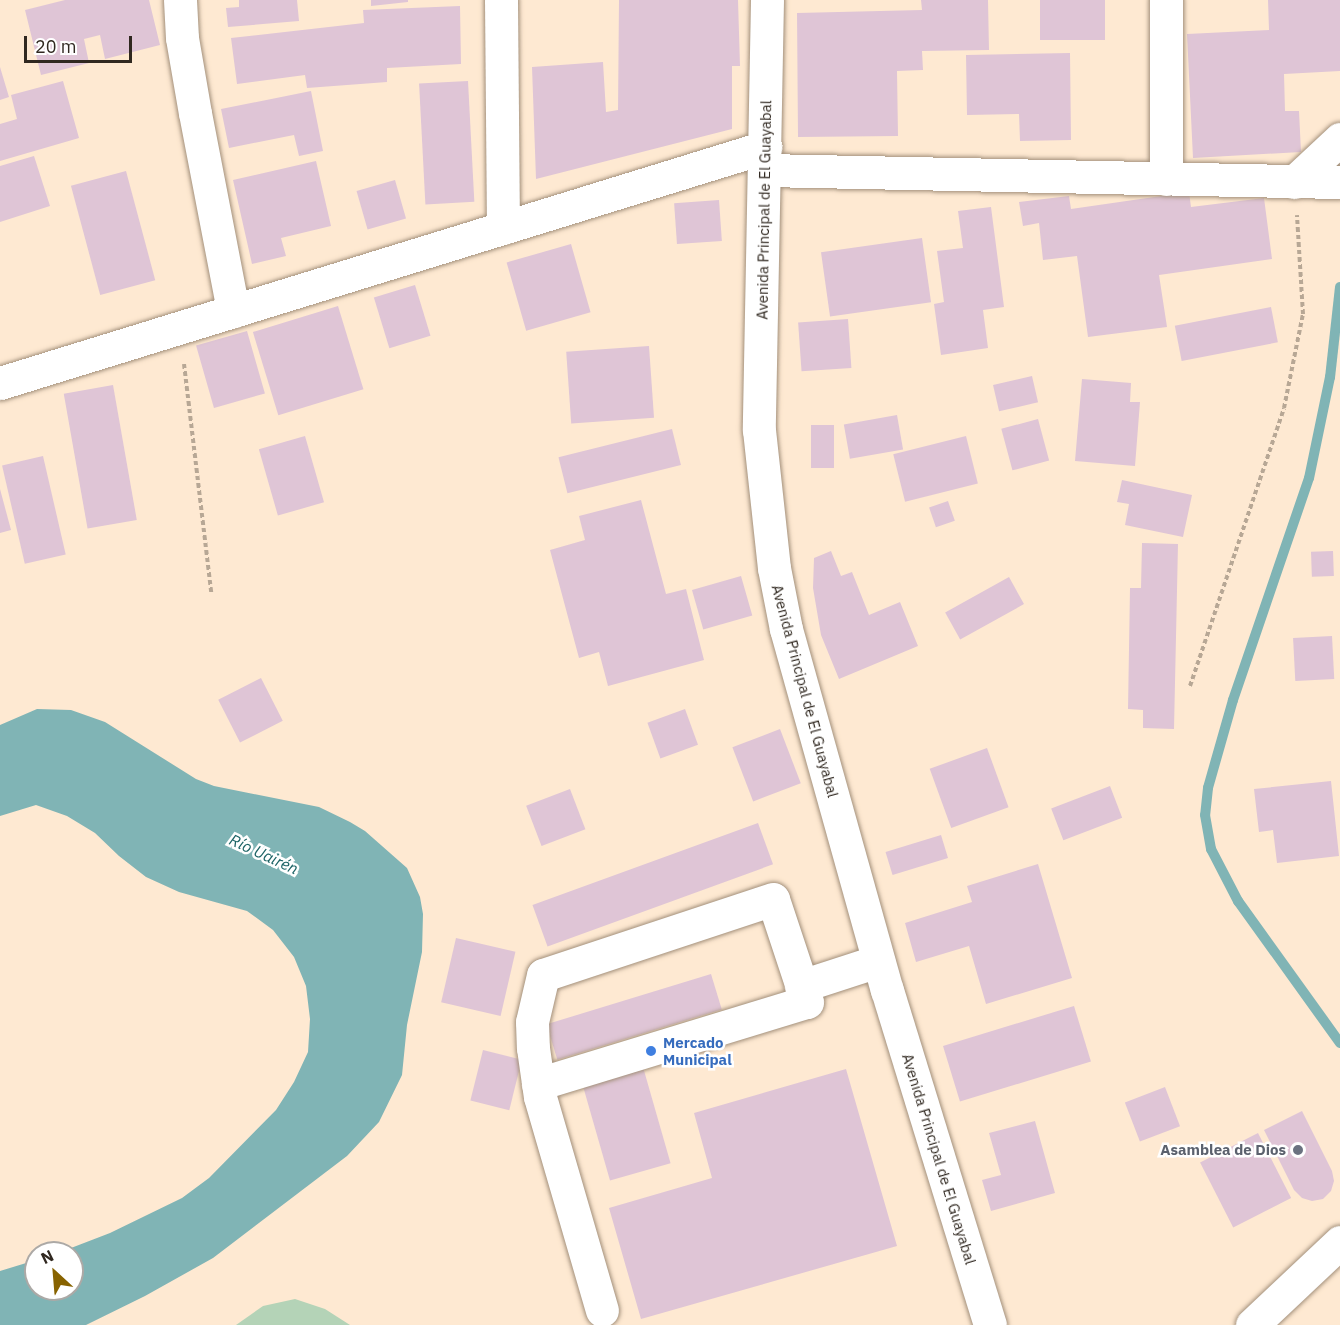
<!DOCTYPE html>
<meta charset="utf-8">
<style>
body{margin:0}
#map{position:relative;width:1340px;height:1325px;overflow:hidden;background:#fee9d2;font-family:"IBM Plex Sans",sans-serif}
div>[style]{position:absolute}
[style*='--x']{left:calc(var(--x)*1px);top:calc(var(--y)*1px);width:calc(var(--w)*1px);rotate:calc(var(--a)*1deg)}
.green>*{inset:0;background:#b4d3b7}
.water>*{inset:0;background:#80b4b5}
.stream>*{height:10px;margin:-5px;padding:0 5px;transform-origin:5px;border-radius:5px;background:#80b4b5}
.building>*{inset:0;background:#dfc5d6;transform-origin:0 0}
.path>*{height:4px;margin-top:-2px;transform-origin:0;background:repeating-linear-gradient(90deg,#b7a795 0 4.5px,transparent 0 7.5px)}
.roads{filter:drop-shadow(0 0 2px #a3907b) drop-shadow(0 0 2px #a3907b)}
.minor>*{height:33px;margin:-16.5px;padding:0 16.5px;transform-origin:16.5px;border-radius:16.5px;background:#fff}
.dots>*{width:16px;height:16px;translate:-50% -50%;box-sizing:border-box;border:3px solid #fff;border-radius:50%}
span{translate:-50% -50%;white-space:nowrap;text-align:center;line-height:1.15;-webkit-text-stroke:5px #fff;paint-order:stroke}
.street-label{font-size:15px;color:#302820}
.shop-label{font-size:15px;color:#366cbe;font-weight:700}
.left{translate:0 -50%;text-align:left}
.worship-label{font-size:15px;color:#5b616d;font-weight:700}
.right{translate:-100% -50%;text-align:right}
.water-label{font-size:16px;color:#1c6365;font-style:italic}
.north{position:absolute;left:24px;top:1241px;width:60px;height:60px;box-sizing:border-box;background:#fff;border:2px solid #aca9a6;border-radius:50%;rotate:334deg;font-size:16px;font-weight:700;line-height:24px;text-align:center;color:#302820}
.north::after{content:'';display:block;margin:auto;width:21px;height:27px;background:#886300;clip-path:polygon(50% 0,100% 100%,50% 72%,0 100%)}
.scale{position:absolute;left:24px;top:36px;width:108px;height:27px;box-sizing:border-box;border:3px solid #302820;border-top:0;padding-left:8px;font-size:18px;line-height:21px;white-space:nowrap;color:#302820;-webkit-text-stroke:4px #fff;paint-order:stroke}
</style>
<div id="map">
<div class="green">
<i style="clip-path:polygon(295px 1299px,325px 1309px,350px 1325px,236px 1325px,263px 1306px)"></i>
</div>
<div class="water">
<i style="clip-path:polygon(37px 709px,71px 710px,105px 722px,196px 779px,214px 786px,319px 807px,350px 822px,365px 831px,407px 868px,420px 897px,423px 914px,422px 952px,407px 1025px,402px 1075px,379px 1122px,347px 1156px,213px 1258px,145px 1296px,86px 1325px,0 1325px,0 1271px,36px 1260px,36px 1289px,72px 1289px,72px 1253px,58px 1253px,110px 1233px,182px 1198px,209px 1178px,276px 1110px,294px 1082px,308px 1052px,310px 1019px,306px 986px,294px 957px,273px 930px,247px 911px,179px 892px,146px 877px,119px 856px,95px 833px,67px 816px,36px 805px,0 816px,0 725px)"></i>
</div>
<div class="stream">
<i style="--x:1340;--y:287;--w:91;--a:96.3"></i>
<i style="--x:1330;--y:377;--w:103;--a:101.7"></i>
<i style="--x:1309;--y:478;--w:235;--a:108.9"></i>
<i style="--x:1233;--y:700;--w:91;--a:105.9"></i>
<i style="--x:1208;--y:788;--w:27;--a:96"></i>
<i style="--x:1205;--y:815;--w:35;--a:80"></i>
<i style="--x:1211;--y:849;--w:59;--a:62.6"></i>
<i style="--x:1238;--y:901;--w:175;--a:54.3"></i>
</div>
<div class="building">
<i style="clip-path:polygon(65px 0,149px 0,160px 45px,105px 59px,100px 35px,84px 39px,89px 63px,41px 75px,25px 10px)"></i>
<i style="clip-path:polygon(239px 0,297px 0,299px 21px,228px 27px,226px 8px,239px 7px)"></i>
<i style="clip-path:polygon(371px 0,408px 0,408px 2px,371px 6px)"></i>
<i style="clip-path:polygon(619px 0,738px 0,740px 66px,732px 66px,732px 129px,536px 179px,532px 67px,603px 62px,606px 112px,618px 110px)"></i>
<i style="clip-path:polygon(921px 0,988px 0,989px 50px,922px 51px,923px 70px,897px 71px,898px 136px,798px 137px,797px 13px,922px 10px)"></i>
<i style="left:1040px;top:0;width:65px;height:40px"></i>
<i style="clip-path:polygon(1268px 0,1340px 0,1340px 71px,1284px 74px,1285px 111px,1299px 111px,1301px 152px,1193px 158px,1187px 34px,1269px 30px)"></i>
<i style="clip-path:polygon(460px 6px,461px 64px,387px 68px,387px 82px,307px 88px,305px 75px,237px 84px,231px 38px,364px 23px,363px 10px)"></i>
<i style="clip-path:polygon(1070px 53px,1071px 140px,1020px 141px,1019px 114px,967px 115px,966px 55px)"></i>
<i style="clip-path:polygon(0 67px,9px 97px,0 100px)"></i>
<i style="clip-path:polygon(63px 81px,79px 138px,0 161px,0 124px,17px 119px,11px 95px)"></i>
<i style="left:468px;top:81px;width:121px;height:49px;rotate:87deg"></i>
<i style="clip-path:polygon(311px 91px,323px 151px,299px 156px,294px 135px,229px 148px,221px 109px)"></i>
<i style="clip-path:polygon(34px 156px,50px 206px,0 222px,0 166px)"></i>
<i style="clip-path:polygon(316px 161px,331px 226px,281px 238px,286px 256px,252px 264px,233px 180px)"></i>
<i style="left:126px;top:171px;width:113px;height:57px;rotate:75deg"></i>
<i style="left:395px;top:180px;width:40px;height:40px;rotate:74deg"></i>
<i style="clip-path:polygon(1189px 192px,1191px 207px,1264px 198px,1272px 259px,1159px 275px,1167px 327px,1088px 337px,1077px 256px,1043px 260px,1039px 223px,1023px 226px,1019px 202px,1069px 196px,1071px 209px)"></i>
<i style="left:719px;top:200px;width:41px;height:45px;rotate:86deg"></i>
<i style="clip-path:polygon(991px 207px,1004px 307px,983px 310px,988px 348px,941px 355px,934px 304px,944px 302px,937px 251px,963px 248px,958px 211px)"></i>
<i style="left:922px;top:238px;width:65px;height:102px;rotate:82deg"></i>
<i style="left:571px;top:244px;width:71px;height:67px;rotate:74deg"></i>
<i style="left:415px;top:285px;width:53px;height:43px;rotate:73deg"></i>
<i style="left:338px;top:306px;width:87px;height:89px;rotate:73deg"></i>
<i style="left:1271px;top:307px;width:36px;height:98px;rotate:79deg"></i>
<i style="left:848px;top:319px;width:49px;height:50px;rotate:86deg"></i>
<i style="left:247px;top:331px;width:65px;height:53px;rotate:74deg"></i>
<i style="left:649px;top:346px;width:72px;height:83px;rotate:86deg"></i>
<i style="left:1032px;top:376px;width:27px;height:40px;rotate:77deg"></i>
<i style="clip-path:polygon(1082px 379px,1131px 383px,1130px 402px,1140px 402px,1135px 466px,1075px 461px)"></i>
<i style="left:113px;top:385px;width:137px;height:50px;rotate:80deg"></i>
<i style="left:897px;top:415px;width:35px;height:54px;rotate:80deg"></i>
<i style="left:1038px;top:419px;width:43px;height:38px;rotate:75deg"></i>
<i style="left:811px;top:425px;width:23px;height:43px"></i>
<i style="left:672px;top:429px;width:37px;height:117px;rotate:76deg"></i>
<i style="left:305px;top:436px;width:69px;height:48px;rotate:74deg"></i>
<i style="left:966px;top:436px;width:49px;height:75px;rotate:76deg"></i>
<i style="left:43px;top:456px;width:101px;height:42px;rotate:77deg"></i>
<i style="clip-path:polygon(1122px 480px,1192px 495px,1183px 537px,1125px 525px,1129px 504px,1117px 502px)"></i>
<i style="clip-path:polygon(0 489px,11px 530px,0 533px)"></i>
<i style="clip-path:polygon(641px 500px,666px 594px,686px 589px,704px 660px,608px 686px,599px 652px,579px 658px,550px 550px,585px 540px,579px 516px)"></i>
<i style="left:948px;top:501px;width:21px;height:20px;rotate:71deg"></i>
<i style="clip-path:polygon(1142px 543px,1178px 544px,1174px 729px,1143px 728px,1143px 710px,1128px 709px,1130px 588px,1141px 588px)"></i>
<i style="clip-path:polygon(831px 551px,841px 576px,852px 572px,869px 615px,900px 602px,918px 646px,839px 679px,821px 635px,813px 588px,814px 558px)"></i>
<i style="left:1333px;top:551px;width:25px;height:22px;rotate:88deg"></i>
<i style="left:741px;top:576px;width:41px;height:51px;rotate:74deg"></i>
<i style="left:1009px;top:577px;width:31px;height:73px;rotate:61deg"></i>
<i style="left:1332px;top:636px;width:43px;height:39px;rotate:87deg"></i>
<i style="left:261px;top:678px;width:48px;height:48px;rotate:63deg"></i>
<i style="left:685px;top:709px;width:38px;height:40px;rotate:70deg"></i>
<i style="left:780px;top:729px;width:58px;height:51px;rotate:69deg"></i>
<i style="left:987px;top:748px;width:63px;height:61px;rotate:70deg"></i>
<i style="clip-path:polygon(1331px 781px,1339px 856px,1277px 863px,1273px 830px,1259px 832px,1254px 789px)"></i>
<i style="left:1110px;top:786px;width:34px;height:63px;rotate:69deg"></i>
<i style="left:570px;top:789px;width:43px;height:47px;rotate:69deg"></i>
<i style="left:758px;top:823px;width:44px;height:240px;rotate:70deg"></i>
<i style="left:941px;top:835px;width:24px;height:58px;rotate:73deg"></i>
<i style="clip-path:polygon(1038px 864px,1072px 978px,986px 1004px,969px 946px,916px 962px,905px 923px,972px 902px,967px 886px)"></i>
<i style="left:456px;top:938px;width:61px;height:66px;rotate:13deg"></i>
<i style="left:711px;top:974px;width:37px;height:172px;rotate:73deg"></i>
<i style="left:1074px;top:1006px;width:58px;height:137px;rotate:73deg"></i>
<i style="left:483px;top:1050px;width:40px;height:52px;rotate:14deg"></i>
<i style="left:643px;top:1067px;width:100px;height:63px;rotate:74deg"></i>
<i style="clip-path:polygon(846px 1069px,897px 1246px,641px 1319px,609px 1208px,712px 1178px,694px 1113px)"></i>
<i style="left:1165px;top:1087px;width:42px;height:43px;rotate:69deg"></i>
<i style="clip-path:polygon(1302px 1111px,1332px 1171px,1334px 1181px,1331px 1191px,1323px 1199px,1312px 1201px,1302px 1198px,1294px 1190px,1264px 1130px)"></i>
<i style="clip-path:polygon(1035px 1121px,1055px 1193px,991px 1211px,982px 1180px,1001px 1175px,989px 1133px)"></i>
<i style="left:1258px;top:1133px;width:73px;height:65px;rotate:63deg"></i>
</div>
<div class="path">
<i style="--x:184;--y:364;--w:230;--a:83.2"></i>
<i style="--x:1190;--y:686;--w:293;--a:-71.3"></i>
<i style="--x:1284;--y:408;--w:96;--a:-78.6"></i>
<i style="--x:1303;--y:314;--w:99;--a:-93.5"></i>
</div>
<div class="roads">
<div class="minor">
<i style="--x:180;--y:0;--w:38;--a:87"></i>
<i style="--x:182;--y:38;--w:76;--a:80.2"></i>
<i style="--x:195;--y:113;--w:202;--a:79.1"></i>
<i style="--x:501;--y:0;--w:228;--a:89.5"></i>
<i style="--x:767;--y:0;--w:430;--a:91.1"></i>
<i style="--x:759;--y:430;--w:139;--a:83.8"></i>
<i style="--x:774;--y:568;--w:62;--a:78.9"></i>
<i style="--x:786;--y:629;--w:375;--a:74.4"></i>
<i style="--x:887;--y:990;--w:350;--a:72.9"></i>
<i style="--x:765;--y:170;--w:575;--a:1.2"></i>
<i style="--x:1166;--y:179;--w:179;--a:-90"></i>
<i style="--x:1294;--y:182;--w:63;--a:-43.1"></i>
<i style="--x:0;--y:383;--w:801;--a:-17.14"></i>
<i style="--x:801;--y:986;--w:81;--a:-18"></i>
<i style="--x:538;--y:1084;--w:281;--a:-17"></i>
<i style="--x:807;--y:1002;--w:108;--a:-108.3"></i>
<i style="--x:773;--y:899;--w:242;--a:161.7"></i>
<i style="--x:543;--y:975;--w:48;--a:103.2"></i>
<i style="--x:532;--y:1022;--w:26;--a:88"></i>
<i style="--x:533;--y:1048;--w:49;--a:81.9"></i>
<i style="--x:540;--y:1097;--w:222;--a:73.8"></i>
<i style="--x:1252;--y:1325;--w:121;--a:-43.3"></i>
</div>
</div>
<div class="dots">
<i style="left:651px;top:1051px;background:#3f7fe0"></i>
<i style="left:1298px;top:1150px;background:#6b7280"></i>
</div>
<div class="street-label">
<span style="left:764px;top:210px;rotate:-89deg">Avenida Principal de El Guayabal</span>
<span style="left:805px;top:691px;rotate:75deg">Avenida Principal de El Guayabal</span>
<span style="left:939px;top:1159px;rotate:73deg">Avenida Principal de El Guayabal</span>
</div>
<div class="shop-label">
<span class="left" style="left:663px;top:1051px">Mercado<br>Municipal</span>
</div>
<div class="worship-label">
<span class="right" style="left:1286px;top:1150px">Asamblea de Dios</span>
</div>
<div class="water-label">
<span style="left:264px;top:854px;rotate:25deg">Río Uairén</span>
</div>
<div class="north">N</div>
<div class="scale">20 m</div>
</div>
